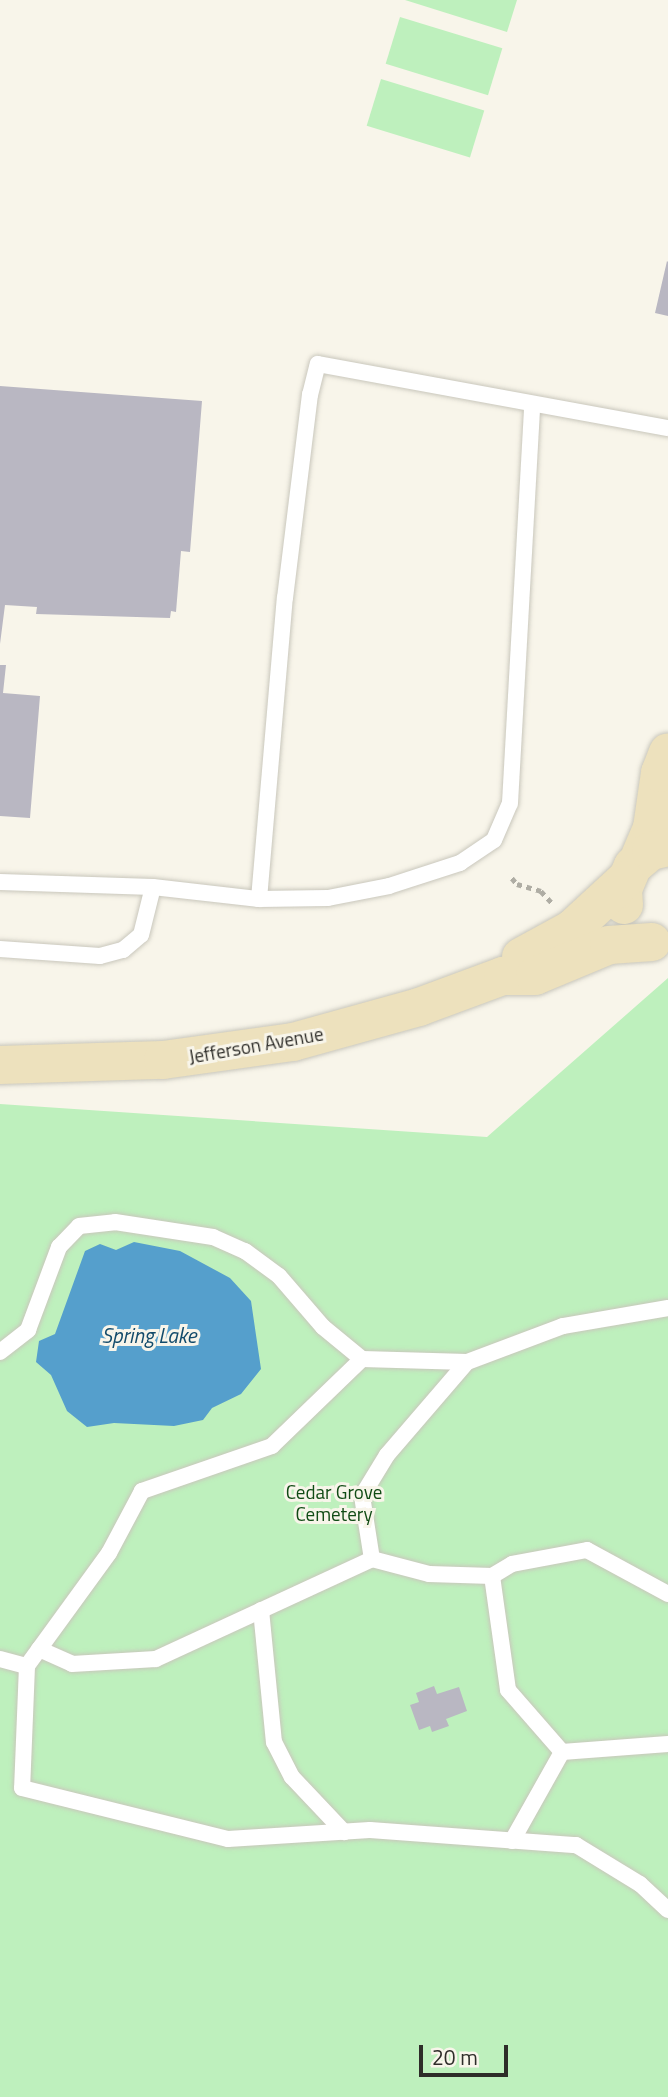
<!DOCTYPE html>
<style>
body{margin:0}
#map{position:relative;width:668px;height:2097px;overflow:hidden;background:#f8f5ea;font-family:"Titillium Web",sans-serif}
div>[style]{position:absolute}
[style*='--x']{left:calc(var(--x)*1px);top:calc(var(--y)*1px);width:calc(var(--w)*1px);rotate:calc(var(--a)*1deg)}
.green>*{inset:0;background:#bef0bd;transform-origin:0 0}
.water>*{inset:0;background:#559fcc}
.building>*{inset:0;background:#b9b7c2}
.path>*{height:4.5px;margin-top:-2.25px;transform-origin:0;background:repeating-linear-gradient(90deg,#afada4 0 5px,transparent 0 10px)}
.roads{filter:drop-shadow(0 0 2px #c9c7bc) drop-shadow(0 0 2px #c9c7bc)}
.service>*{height:16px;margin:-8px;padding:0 8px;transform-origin:8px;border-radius:8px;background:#fff}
.secondary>*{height:38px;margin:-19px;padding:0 19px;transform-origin:19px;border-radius:19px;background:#ede1bd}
span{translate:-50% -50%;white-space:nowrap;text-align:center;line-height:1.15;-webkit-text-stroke:6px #f8f5ea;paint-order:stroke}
.street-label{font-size:19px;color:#2e2d29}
.park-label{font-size:19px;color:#104b14}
.water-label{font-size:21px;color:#124b6b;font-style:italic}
.scale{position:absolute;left:419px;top:2045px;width:89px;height:32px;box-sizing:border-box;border:4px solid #2e2d29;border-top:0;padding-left:9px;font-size:21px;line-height:24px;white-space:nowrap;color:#2e2d29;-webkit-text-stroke:5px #f8f5ea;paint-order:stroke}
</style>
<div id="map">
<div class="green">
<i style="clip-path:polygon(405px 0,517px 0,507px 32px)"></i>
<i style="left:400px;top:17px;width:107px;height:49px;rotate:17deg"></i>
<i style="left:381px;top:79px;width:108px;height:49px;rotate:17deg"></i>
<i style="clip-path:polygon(668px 978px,668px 2097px,0 2097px,0 1104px,487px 1137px)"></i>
</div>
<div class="water">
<i style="clip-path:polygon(134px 1242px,180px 1251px,230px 1278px,251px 1301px,261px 1369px,241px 1394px,212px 1408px,203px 1420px,174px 1426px,114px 1423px,87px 1427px,67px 1411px,51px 1375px,36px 1362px,39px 1341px,55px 1334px,85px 1251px,100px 1244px,116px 1250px)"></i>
</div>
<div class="building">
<i style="clip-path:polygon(667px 261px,668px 262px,668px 316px,655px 313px)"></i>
<i style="clip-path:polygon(0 386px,202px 401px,190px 552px,181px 551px,176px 612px,171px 611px,170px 618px,36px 614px,37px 607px,5px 605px,0 644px)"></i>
<i style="clip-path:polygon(0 665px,6px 665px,3px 693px,40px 696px,30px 818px,0 816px)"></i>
<i style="clip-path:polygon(434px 1686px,437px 1694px,459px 1687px,467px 1711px,446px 1719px,449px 1726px,432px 1732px,430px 1726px,419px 1730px,410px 1705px,419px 1702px,416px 1693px)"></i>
</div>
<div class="path">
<i style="--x:512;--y:878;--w:8;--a:50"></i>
<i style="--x:517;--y:884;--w:25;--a:16"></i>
<i style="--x:541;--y:891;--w:18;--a:47"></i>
</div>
<div class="roads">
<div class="service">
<i style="--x:0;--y:882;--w:153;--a:1.9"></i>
<i style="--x:153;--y:887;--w:107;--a:6.5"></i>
<i style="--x:259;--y:899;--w:69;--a:-0.8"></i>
<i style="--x:328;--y:898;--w:62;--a:-11.1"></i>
<i style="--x:389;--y:886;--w:75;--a:-17.9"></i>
<i style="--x:460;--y:863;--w:41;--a:-34.1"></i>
<i style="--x:494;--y:840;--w:40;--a:-66.6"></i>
<i style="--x:510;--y:803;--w:399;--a:-86.8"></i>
<i style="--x:259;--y:899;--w:302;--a:-85.1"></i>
<i style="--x:285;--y:598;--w:205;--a:-83"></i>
<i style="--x:310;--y:395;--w:32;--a:-76"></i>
<i style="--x:318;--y:364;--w:356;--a:10.4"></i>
<i style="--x:0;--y:949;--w:100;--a:4"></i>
<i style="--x:100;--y:956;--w:24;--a:-15"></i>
<i style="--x:123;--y:950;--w:23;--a:-40"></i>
<i style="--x:141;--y:935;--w:49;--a:-76"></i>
<i style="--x:668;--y:1308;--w:107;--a:170.3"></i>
<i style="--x:563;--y:1326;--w:103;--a:159.4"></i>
<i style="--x:467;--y:1362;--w:105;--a:-178.4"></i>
<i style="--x:362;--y:1359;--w:125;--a:136"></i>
<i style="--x:272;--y:1446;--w:138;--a:160.9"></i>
<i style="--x:142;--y:1491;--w:70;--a:118"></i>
<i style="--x:109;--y:1553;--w:140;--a:126"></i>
<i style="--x:27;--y:1666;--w:122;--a:92.3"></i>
<i style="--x:22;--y:1788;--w:212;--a:13.9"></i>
<i style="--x:228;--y:1839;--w:142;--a:-3.6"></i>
<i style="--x:370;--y:1830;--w:207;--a:4.2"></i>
<i style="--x:576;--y:1845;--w:75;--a:31.4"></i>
<i style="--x:640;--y:1884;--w:38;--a:43"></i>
<i style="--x:0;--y:1352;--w:36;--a:-38"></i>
<i style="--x:28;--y:1330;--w:89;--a:-69.5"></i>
<i style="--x:59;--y:1247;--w:29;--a:-46"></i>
<i style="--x:79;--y:1226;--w:36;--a:-6"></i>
<i style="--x:115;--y:1222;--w:99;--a:8.7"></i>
<i style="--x:213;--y:1237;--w:35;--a:24"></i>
<i style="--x:245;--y:1251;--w:42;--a:36.3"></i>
<i style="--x:279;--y:1276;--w:67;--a:49.2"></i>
<i style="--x:323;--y:1327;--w:50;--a:39.4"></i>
<i style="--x:467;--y:1362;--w:123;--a:130.7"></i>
<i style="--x:387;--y:1455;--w:48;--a:121.4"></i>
<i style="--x:362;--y:1496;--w:64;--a:81"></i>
<i style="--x:372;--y:1559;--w:59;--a:14.7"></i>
<i style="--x:429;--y:1574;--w:63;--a:1.8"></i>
<i style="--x:668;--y:1594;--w:92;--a:-151.5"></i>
<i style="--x:587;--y:1550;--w:76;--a:169.4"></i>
<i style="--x:512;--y:1564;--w:23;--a:149"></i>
<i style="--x:492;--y:1576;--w:115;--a:82"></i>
<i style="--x:508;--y:1690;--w:82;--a:48.9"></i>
<i style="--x:562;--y:1752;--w:106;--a:-4.3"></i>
<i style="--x:261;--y:1610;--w:133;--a:84.4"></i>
<i style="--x:274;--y:1742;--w:39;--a:63"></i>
<i style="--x:292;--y:1777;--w:76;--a:46.6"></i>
<i style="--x:39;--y:1649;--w:36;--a:24"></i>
<i style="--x:72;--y:1664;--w:84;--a:-3.4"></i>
<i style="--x:156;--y:1659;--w:238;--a:-24.8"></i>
<i style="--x:0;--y:1659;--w:28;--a:15"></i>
<i style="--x:512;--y:1841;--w:102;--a:-60.7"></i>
</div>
<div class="secondary">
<i style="--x:638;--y:861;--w:36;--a:-67"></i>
<i style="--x:652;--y:828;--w:56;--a:-81.7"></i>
<i style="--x:660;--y:773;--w:22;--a:-69"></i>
<i style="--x:624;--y:905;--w:16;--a:-94"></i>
<i style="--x:623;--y:889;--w:25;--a:-67"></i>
<i style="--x:633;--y:866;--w:23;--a:-40"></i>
<i style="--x:651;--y:851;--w:17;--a:-13"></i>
<i style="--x:521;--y:957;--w:58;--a:-28.8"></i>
<i style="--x:572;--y:929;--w:72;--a:-42.8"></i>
<i style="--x:0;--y:1065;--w:163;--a:-1.8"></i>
<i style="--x:163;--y:1060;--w:131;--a:-7.9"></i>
<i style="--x:293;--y:1042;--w:131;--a:-15.5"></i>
<i style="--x:419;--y:1007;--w:90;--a:-20.3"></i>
<i style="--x:503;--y:976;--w:32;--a:0"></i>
<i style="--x:535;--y:976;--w:80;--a:-22.7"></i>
<i style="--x:609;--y:945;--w:43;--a:-4"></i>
</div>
</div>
<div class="street-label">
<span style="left:256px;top:1045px;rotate:-10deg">Jefferson Avenue</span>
</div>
<div class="park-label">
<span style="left:334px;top:1503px">Cedar Grove<br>Cemetery</span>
</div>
<div class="water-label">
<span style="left:149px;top:1335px">Spring Lake</span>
</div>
<div class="scale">20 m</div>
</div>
